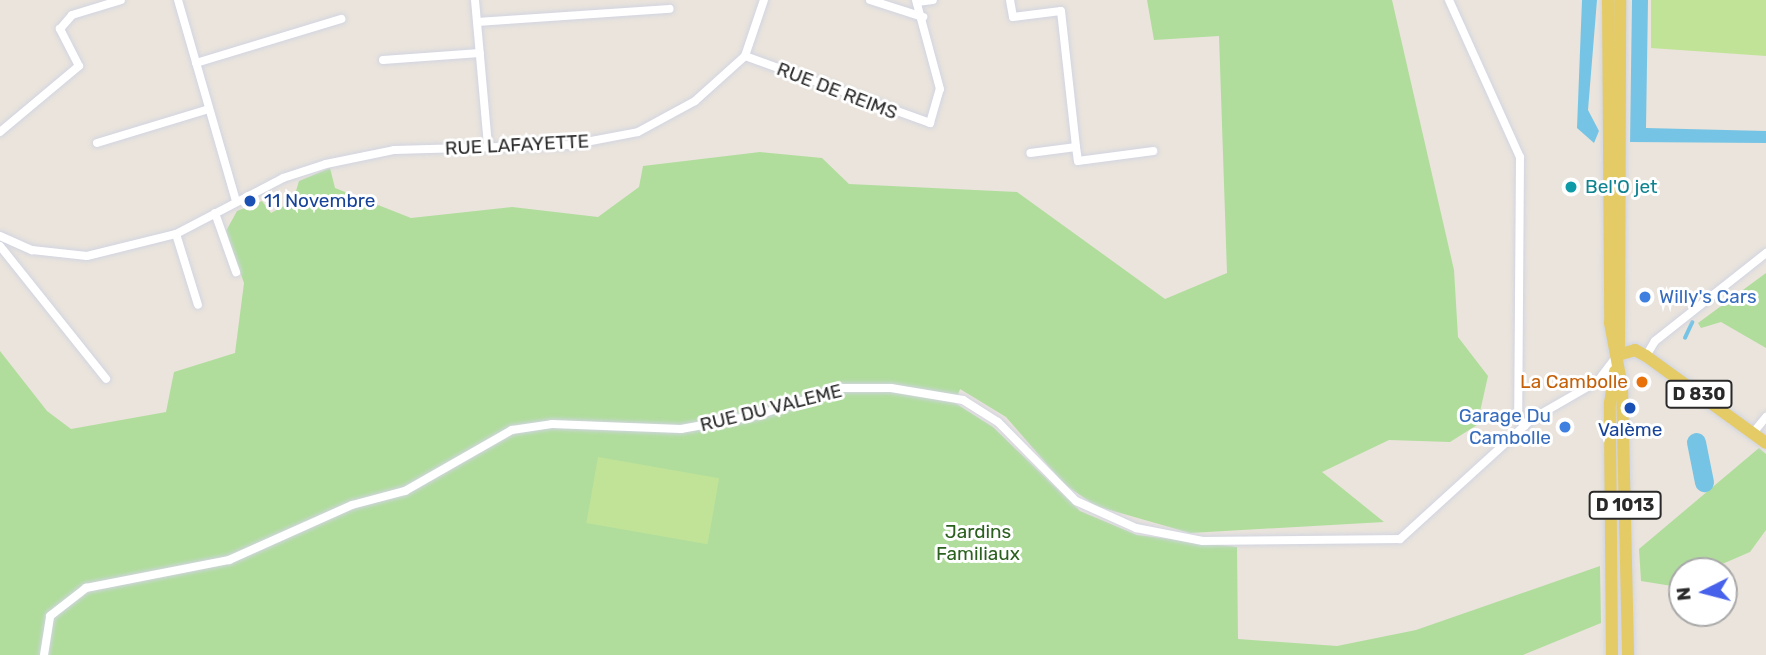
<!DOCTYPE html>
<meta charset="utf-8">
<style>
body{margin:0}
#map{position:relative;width:1766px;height:655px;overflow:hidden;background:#eae4dc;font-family:Rubik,sans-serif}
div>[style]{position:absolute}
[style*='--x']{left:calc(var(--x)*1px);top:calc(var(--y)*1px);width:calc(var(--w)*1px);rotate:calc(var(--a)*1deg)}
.green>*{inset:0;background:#b0dd9c}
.pitch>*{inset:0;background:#c1e398;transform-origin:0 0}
.water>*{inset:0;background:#76c4e5}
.stream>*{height:3.5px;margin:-1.75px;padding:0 1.75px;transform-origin:1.75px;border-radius:1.75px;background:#76c4e5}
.river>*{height:19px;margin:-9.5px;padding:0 9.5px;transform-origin:9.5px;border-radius:9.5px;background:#76c4e5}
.roads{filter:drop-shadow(0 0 2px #d1d4e1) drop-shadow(0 0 2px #d1d4e1)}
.street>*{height:8px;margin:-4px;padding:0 4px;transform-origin:4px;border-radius:4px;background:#fff}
.primary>*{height:12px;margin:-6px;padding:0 6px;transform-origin:6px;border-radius:6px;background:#e5cb66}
.dots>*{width:19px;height:19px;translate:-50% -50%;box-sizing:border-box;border:4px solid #fff;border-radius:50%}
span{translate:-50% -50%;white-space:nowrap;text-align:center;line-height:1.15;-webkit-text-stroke:6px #fff;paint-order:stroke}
.shield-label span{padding:2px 5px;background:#fff;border:2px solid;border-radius:5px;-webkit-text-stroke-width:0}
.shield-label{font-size:18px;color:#292929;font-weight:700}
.street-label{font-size:19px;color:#292929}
.culture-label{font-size:19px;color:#0d838f}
.left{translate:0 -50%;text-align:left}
.transit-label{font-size:19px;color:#164399}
.shop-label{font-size:19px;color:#366cbe}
.right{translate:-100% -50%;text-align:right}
.food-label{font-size:19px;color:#c56008}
.park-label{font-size:19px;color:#2b601f}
.north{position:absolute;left:1668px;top:557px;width:70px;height:70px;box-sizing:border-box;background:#fff;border:2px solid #a9a9a9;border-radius:50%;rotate:264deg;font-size:19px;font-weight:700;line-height:28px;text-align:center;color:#292929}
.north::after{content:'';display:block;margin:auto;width:24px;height:32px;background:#4761eb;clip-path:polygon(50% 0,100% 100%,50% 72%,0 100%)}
</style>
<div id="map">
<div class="green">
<i style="clip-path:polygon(1147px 0,1392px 0,1454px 270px,1458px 337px,1488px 376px,1477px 425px,1450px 442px,1389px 440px,1322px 472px,1384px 522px,1190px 533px,1096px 506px,1064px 484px,1006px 417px,960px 389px,955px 403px,993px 427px,1080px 511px,1137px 535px,1237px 547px,1238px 639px,1337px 646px,1416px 630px,1600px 566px,1601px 623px,1523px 655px,0 655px,0 351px,47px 411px,71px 429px,166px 412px,174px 372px,235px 353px,244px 283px,226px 231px,237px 211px,262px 201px,271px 213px,293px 201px,299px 181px,330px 168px,335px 188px,411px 218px,512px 207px,598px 217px,639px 187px,643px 166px,760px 152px,822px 158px,849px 184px,1017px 192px,1165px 299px,1227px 273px,1219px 36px,1154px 40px)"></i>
<i style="clip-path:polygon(1766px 273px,1766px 348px,1721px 322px,1701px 328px,1698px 323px)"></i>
<i style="clip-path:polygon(1759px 448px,1766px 454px,1766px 530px,1750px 552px,1706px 571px,1682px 571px,1682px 581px,1672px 586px,1641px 581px,1639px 549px)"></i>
</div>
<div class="pitch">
<i style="clip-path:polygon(1651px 0,1766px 0,1766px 56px,1651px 48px)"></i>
<i style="left:598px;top:457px;width:123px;height:67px;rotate:10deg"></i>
</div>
<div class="water">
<i style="clip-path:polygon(1582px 0,1597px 0,1588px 110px,1599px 131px,1594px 143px,1577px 128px)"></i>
<i style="clip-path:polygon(1632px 0,1648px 0,1646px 128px,1766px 131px,1766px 143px,1630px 142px)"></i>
</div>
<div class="stream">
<i style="--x:1685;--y:338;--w:17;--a:-65"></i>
</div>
<div class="river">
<i style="--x:1696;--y:442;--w:41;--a:78.7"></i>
</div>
<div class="roads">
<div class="street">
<i style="--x:178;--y:0;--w:209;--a:73.9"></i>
<i style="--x:475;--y:0;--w:148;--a:84.9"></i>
<i style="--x:870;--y:0;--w:56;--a:17.8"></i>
<i style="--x:1010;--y:0;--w:17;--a:80"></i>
<i style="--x:1013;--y:17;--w:48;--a:-7.1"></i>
<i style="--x:1061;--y:11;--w:137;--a:83.7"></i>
<i style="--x:1076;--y:147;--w:46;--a:172.6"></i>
<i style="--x:1449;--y:0;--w:172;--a:65.7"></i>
<i style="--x:1520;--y:157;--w:258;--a:90.4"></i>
<i style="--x:1518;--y:415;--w:13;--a:61"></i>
<i style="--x:917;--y:2;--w:16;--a:-7"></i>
<i style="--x:477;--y:22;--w:193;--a:-3.9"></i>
<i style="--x:745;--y:56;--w:197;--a:19.9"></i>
<i style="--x:930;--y:123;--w:35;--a:-74"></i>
<i style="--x:940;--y:89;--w:92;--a:-105.1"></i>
<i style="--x:383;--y:60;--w:97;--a:-4.1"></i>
<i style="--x:196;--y:63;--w:152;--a:-16.9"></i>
<i style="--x:0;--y:132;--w:103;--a:-39.9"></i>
<i style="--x:79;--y:66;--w:42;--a:-117.2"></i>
<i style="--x:60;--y:29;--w:18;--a:-49"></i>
<i style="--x:72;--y:15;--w:51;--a:-17"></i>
<i style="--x:97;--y:143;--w:117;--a:-16.9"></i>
<i style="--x:1076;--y:147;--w:14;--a:82"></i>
<i style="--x:1078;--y:161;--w:76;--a:-7.6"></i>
<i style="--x:215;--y:213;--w:63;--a:70.4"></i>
<i style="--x:176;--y:234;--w:74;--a:72.8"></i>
<i style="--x:0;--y:236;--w:35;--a:24"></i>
<i style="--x:32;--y:250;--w:55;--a:6.2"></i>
<i style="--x:87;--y:256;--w:92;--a:-13.9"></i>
<i style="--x:176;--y:234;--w:121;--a:-27.6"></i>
<i style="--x:283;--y:178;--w:45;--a:-18"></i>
<i style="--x:326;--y:164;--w:69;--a:-11.6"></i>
<i style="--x:394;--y:150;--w:176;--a:-1.6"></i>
<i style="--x:570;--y:145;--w:69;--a:-10.8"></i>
<i style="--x:638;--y:132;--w:65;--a:-28.5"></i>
<i style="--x:695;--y:101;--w:67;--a:-42"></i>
<i style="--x:745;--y:56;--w:59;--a:-71.3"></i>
<i style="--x:0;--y:246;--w:170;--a:51.4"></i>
<i style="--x:1646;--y:356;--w:17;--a:-59"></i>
<i style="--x:1655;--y:341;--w:142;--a:-38.4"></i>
<i style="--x:1753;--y:433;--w:21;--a:-51"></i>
<i style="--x:44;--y:655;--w:39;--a:-81"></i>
<i style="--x:50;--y:616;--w:46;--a:-37.9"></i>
<i style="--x:86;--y:588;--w:146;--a:-11.1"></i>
<i style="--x:229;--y:560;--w:135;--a:-24.1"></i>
<i style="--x:352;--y:505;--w:55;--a:-14.8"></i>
<i style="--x:405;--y:491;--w:123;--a:-29.7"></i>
<i style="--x:512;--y:430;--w:40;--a:-8.5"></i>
<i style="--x:552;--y:424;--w:129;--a:2.2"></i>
<i style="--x:681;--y:429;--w:78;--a:-10.3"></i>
<i style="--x:758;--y:415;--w:88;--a:-17.8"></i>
<i style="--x:842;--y:388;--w:49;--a:0"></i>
<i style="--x:891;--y:388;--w:73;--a:9.5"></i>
<i style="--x:963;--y:400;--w:41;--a:32.2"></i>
<i style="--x:998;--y:422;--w:111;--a:45.4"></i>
<i style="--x:1076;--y:501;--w:66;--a:24.2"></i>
<i style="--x:1136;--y:528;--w:68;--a:11"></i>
<i style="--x:1203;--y:541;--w:197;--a:-0.6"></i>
<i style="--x:1400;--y:539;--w:178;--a:-42.3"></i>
<i style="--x:1532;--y:419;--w:76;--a:-29.9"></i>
<i style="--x:1598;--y:381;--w:30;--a:-53"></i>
</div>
<div class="primary">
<i style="--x:1608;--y:0;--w:323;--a:89.6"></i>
<i style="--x:1610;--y:323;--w:65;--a:79.4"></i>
<i style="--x:1622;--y:387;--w:268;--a:88.7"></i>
<i style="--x:1619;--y:346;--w:346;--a:-89.8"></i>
<i style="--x:1618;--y:355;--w:18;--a:-16"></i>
<i style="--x:1635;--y:350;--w:13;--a:29"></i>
<i style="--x:1646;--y:356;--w:148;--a:35.9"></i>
<i style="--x:1612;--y:655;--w:252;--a:-90.5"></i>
<i style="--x:1610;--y:403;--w:32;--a:-81"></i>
</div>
</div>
<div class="dots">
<i style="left:1571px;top:187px;background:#0f9aa8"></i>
<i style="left:250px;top:201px;background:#1a4fb4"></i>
<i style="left:1645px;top:297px;background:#3f7fe0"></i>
<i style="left:1642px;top:382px;background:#e8710a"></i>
<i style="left:1630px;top:408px;background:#1a4fb4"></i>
<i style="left:1565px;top:427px;background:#3f7fe0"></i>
</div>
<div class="shield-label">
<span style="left:1699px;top:394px">D 830</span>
<span style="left:1625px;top:505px">D 1013</span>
</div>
<div class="street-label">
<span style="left:837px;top:91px;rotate:21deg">RUE DE REIMS</span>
<span style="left:517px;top:145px;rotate:-3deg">RUE LAFAYETTE</span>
<span style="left:771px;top:408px;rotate:-14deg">RUE DU VALEME</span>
</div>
<div class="culture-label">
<span class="left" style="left:1585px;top:187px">Bel'O jet</span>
</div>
<div class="transit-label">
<span class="left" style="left:264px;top:201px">11 Novembre</span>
<span style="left:1630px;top:430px">Valème</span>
</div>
<div class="shop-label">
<span class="left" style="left:1659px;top:297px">Willy's Cars</span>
<span class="right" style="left:1551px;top:427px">Garage Du<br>Cambolle</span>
</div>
<div class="food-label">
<span class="right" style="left:1628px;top:382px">La Cambolle</span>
</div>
<div class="park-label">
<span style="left:978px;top:543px">Jardins<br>Familiaux</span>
</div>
<div class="north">N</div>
</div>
